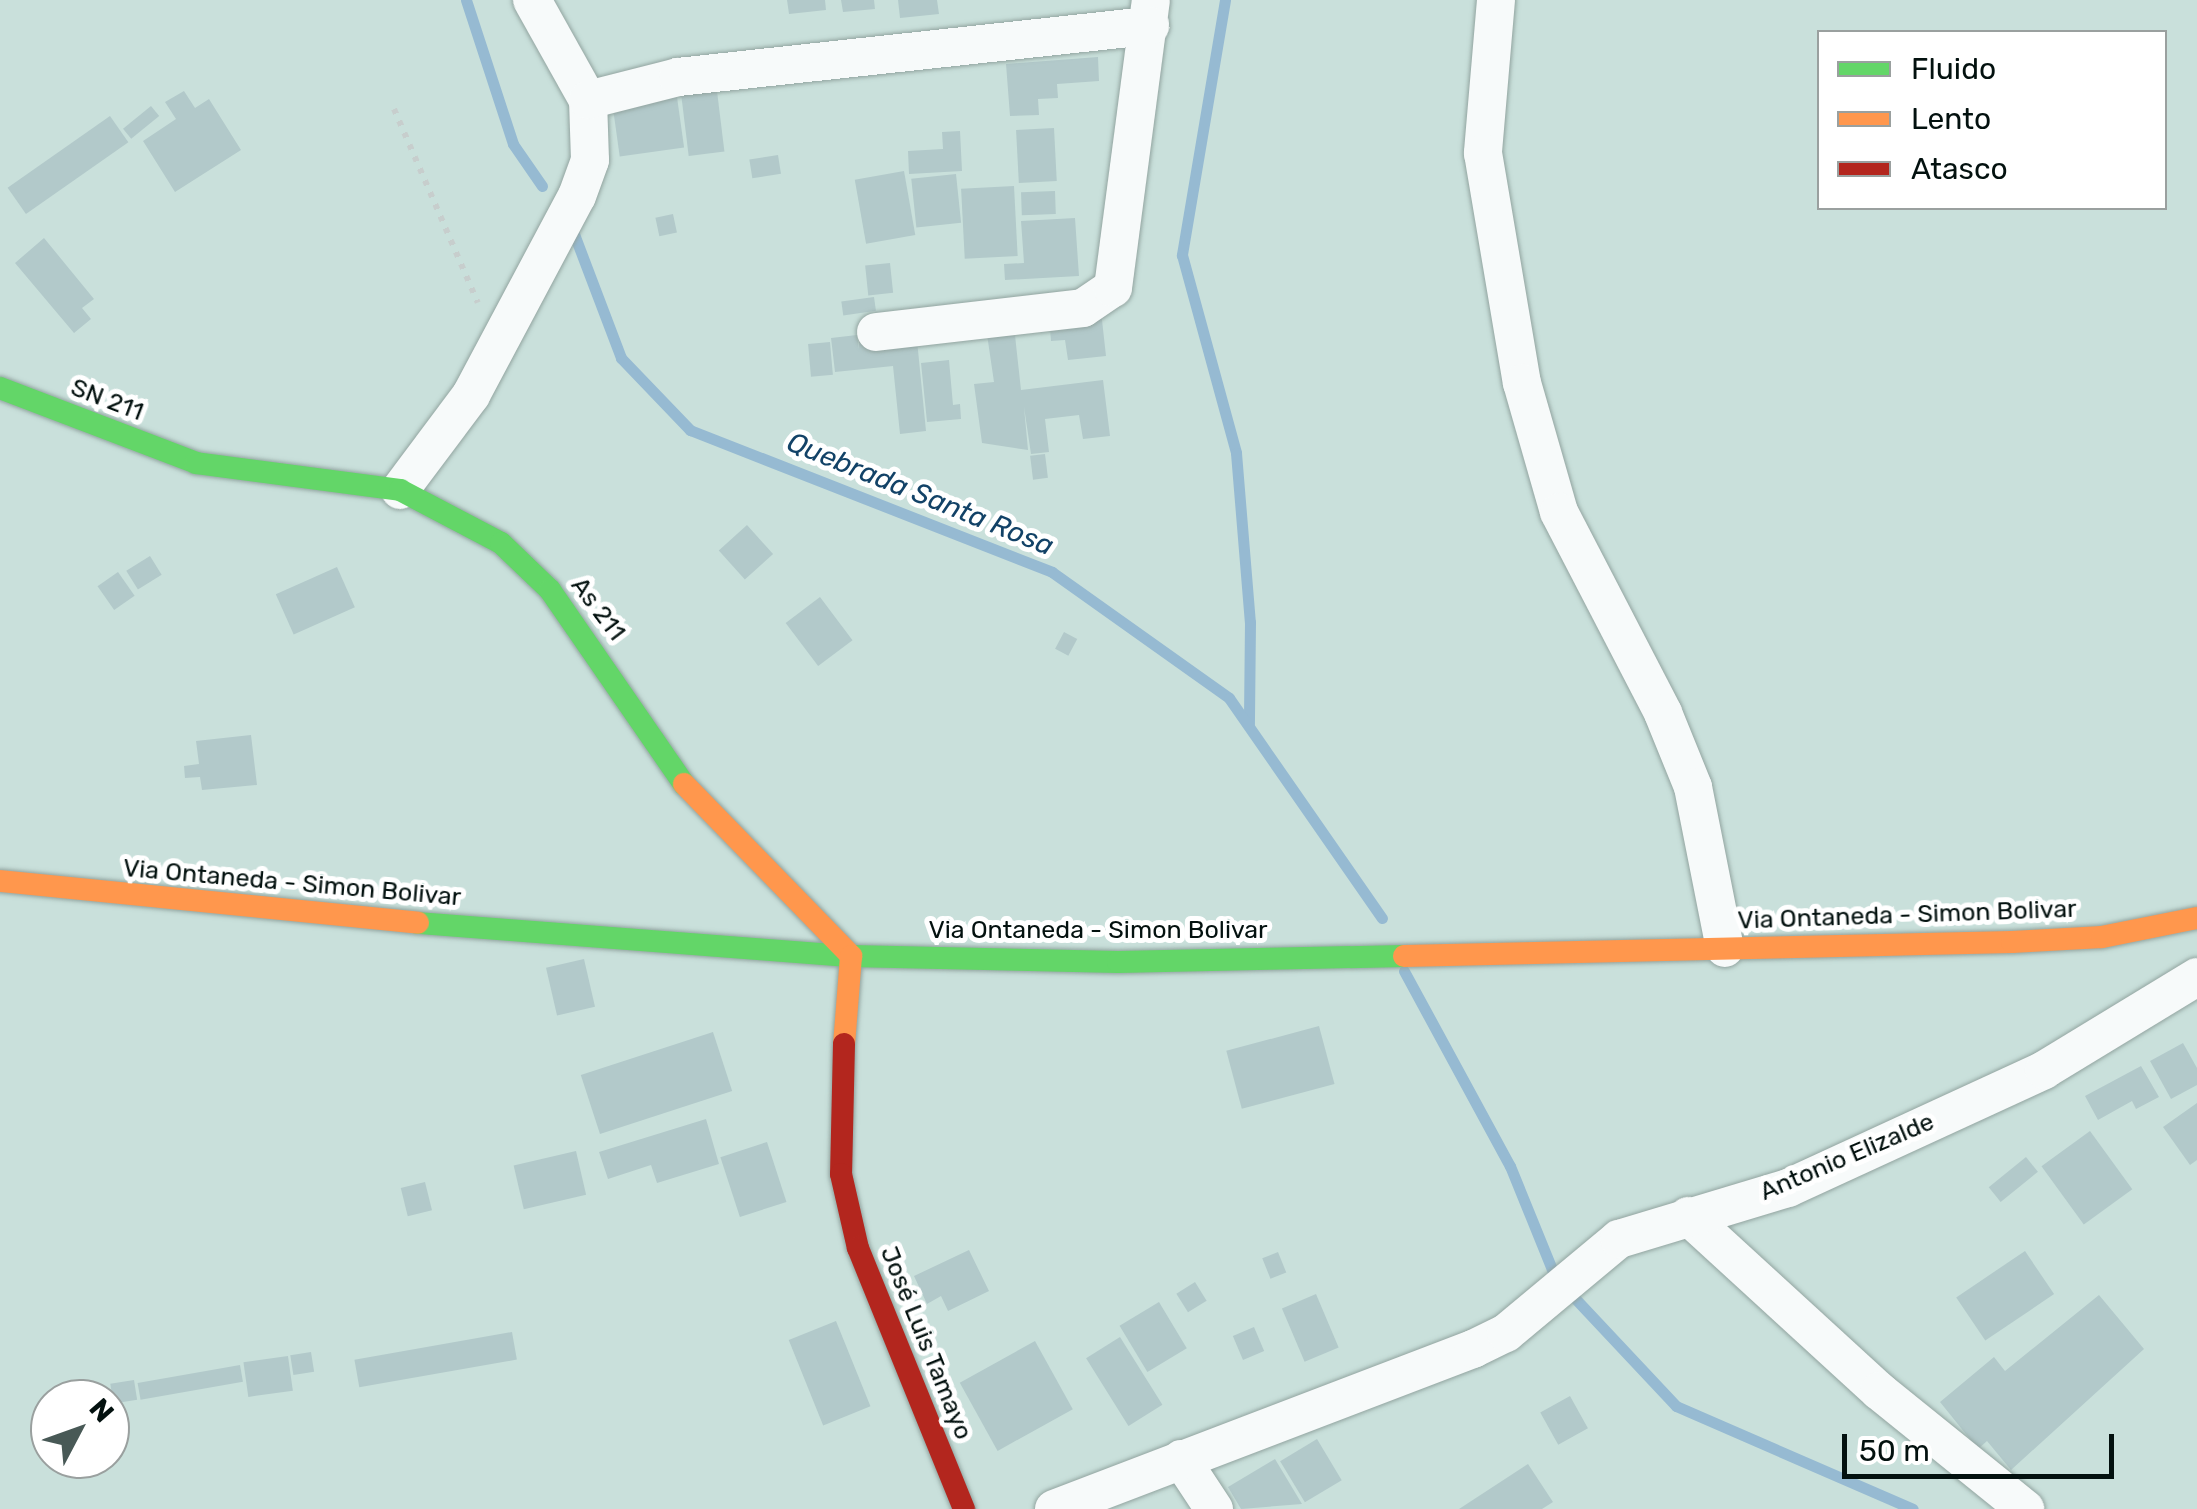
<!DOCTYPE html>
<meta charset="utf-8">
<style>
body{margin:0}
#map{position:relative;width:2197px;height:1509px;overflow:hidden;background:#c9e0db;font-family:Rubik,sans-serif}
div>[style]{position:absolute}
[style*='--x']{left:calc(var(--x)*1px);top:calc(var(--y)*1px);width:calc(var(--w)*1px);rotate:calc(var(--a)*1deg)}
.stream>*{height:11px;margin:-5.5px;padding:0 5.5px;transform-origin:5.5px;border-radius:5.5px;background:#96bad2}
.building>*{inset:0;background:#b2c9ca;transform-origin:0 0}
.path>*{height:6px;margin-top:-3px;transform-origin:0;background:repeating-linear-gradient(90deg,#c7cecd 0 5px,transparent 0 13px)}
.roads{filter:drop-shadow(0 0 2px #92a4a0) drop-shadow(0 0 2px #92a4a0)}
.street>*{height:38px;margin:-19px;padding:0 19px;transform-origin:19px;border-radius:19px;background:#f7fafa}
.fast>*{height:22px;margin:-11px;padding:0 11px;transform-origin:11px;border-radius:11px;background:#63d668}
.slow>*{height:22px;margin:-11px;padding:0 11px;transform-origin:11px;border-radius:11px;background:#ff974d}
.jam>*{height:22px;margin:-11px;padding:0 11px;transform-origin:11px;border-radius:11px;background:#b3261e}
span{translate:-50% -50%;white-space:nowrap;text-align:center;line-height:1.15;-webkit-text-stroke:10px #fff;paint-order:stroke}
.street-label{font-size:25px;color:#03110f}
.water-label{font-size:28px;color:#124267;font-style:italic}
.legend{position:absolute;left:1817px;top:30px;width:350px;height:180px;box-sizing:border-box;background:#fff;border:2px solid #9aa09f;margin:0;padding:12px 18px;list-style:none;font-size:30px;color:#03110f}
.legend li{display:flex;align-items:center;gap:20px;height:50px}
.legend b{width:50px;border:2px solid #9aa09f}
.north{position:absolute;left:30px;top:1379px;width:100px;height:100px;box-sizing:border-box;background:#fff;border:2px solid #9aa09f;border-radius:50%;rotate:49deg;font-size:28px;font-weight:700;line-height:40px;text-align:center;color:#03110f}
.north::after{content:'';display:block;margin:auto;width:35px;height:45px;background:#485956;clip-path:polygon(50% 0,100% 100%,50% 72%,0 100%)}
.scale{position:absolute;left:1842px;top:1434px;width:272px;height:45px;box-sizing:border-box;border:5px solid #03110f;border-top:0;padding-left:12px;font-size:30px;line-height:35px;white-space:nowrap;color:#03110f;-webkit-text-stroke:8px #fff;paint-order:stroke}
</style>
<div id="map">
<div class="stream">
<i style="--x:466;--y:0;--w:151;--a:71.9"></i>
<i style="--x:513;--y:144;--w:51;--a:55.4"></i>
<i style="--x:1225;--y:0;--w:259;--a:99.6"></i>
<i style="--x:1182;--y:255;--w:205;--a:74.7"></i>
<i style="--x:1236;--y:453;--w:170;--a:85.3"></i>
<i style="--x:1250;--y:622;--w:102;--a:90.6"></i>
<i style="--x:574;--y:234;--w:133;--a:69.2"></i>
<i style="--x:621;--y:358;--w:100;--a:46.2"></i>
<i style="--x:690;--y:430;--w:389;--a:21.4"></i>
<i style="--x:1052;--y:572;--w:217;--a:35.4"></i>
<i style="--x:1229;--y:698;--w:268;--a:55.2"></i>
<i style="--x:1404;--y:971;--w:222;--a:61.5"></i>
<i style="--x:1510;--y:1166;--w:114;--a:67.9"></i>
<i style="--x:1570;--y:1293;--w:155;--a:46.8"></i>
<i style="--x:1676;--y:1406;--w:258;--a:23.5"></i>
</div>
<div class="building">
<i style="clip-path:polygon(787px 0,825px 0,826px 10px,789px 14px)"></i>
<i style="clip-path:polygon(841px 0,874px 0,875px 9px,843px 12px)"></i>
<i style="clip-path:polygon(898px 0,937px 0,939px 14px,900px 18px)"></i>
<i style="clip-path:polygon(1098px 57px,1099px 81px,1057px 84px,1058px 98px,1038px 99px,1039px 115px,1010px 116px,1006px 64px)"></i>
<i style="clip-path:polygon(184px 91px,195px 108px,209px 99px,241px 150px,175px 192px,143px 141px,176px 119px,165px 102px)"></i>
<i style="left:717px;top:91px;width:61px;height:36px;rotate:83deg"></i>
<i style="left:677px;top:97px;width:51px;height:65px;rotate:82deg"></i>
<i style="left:151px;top:106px;width:13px;height:36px;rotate:51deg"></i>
<i style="left:110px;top:116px;width:32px;height:125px;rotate:55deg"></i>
<i style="left:1054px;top:128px;width:53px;height:38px;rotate:87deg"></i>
<i style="clip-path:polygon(960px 131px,962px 171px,909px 174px,908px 151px,943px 149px,942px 132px)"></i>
<i style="left:778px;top:155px;width:19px;height:29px;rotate:81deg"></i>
<i style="left:904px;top:171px;width:65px;height:50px;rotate:80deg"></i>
<i style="left:956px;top:174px;width:49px;height:45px;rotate:84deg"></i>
<i style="left:1014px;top:186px;width:70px;height:53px;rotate:87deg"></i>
<i style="left:1055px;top:191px;width:23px;height:34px;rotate:88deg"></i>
<i style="left:673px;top:214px;width:19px;height:18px;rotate:78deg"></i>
<i style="clip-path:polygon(1075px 218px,1079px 276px,1005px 280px,1004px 264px,1024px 263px,1021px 221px)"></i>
<i style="clip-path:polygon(44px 238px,94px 299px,82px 308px,91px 319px,74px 333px,15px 263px)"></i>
<i style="left:890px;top:263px;width:30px;height:25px;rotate:84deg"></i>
<i style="left:874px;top:297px;width:14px;height:33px;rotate:82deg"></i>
<i style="clip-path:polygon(1101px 311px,1106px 356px,1068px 360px,1065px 340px,1051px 341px,1049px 316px)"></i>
<i style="clip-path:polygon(1013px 317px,1021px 390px,1103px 380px,1110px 436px,1083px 439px,1079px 415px,1045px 419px,1049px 452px,1031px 454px,1024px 407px,1028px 450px,982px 443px,974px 384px,994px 382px,985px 321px)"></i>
<i style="clip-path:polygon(916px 330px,926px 431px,900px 434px,893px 366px,835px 372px,831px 338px,857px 335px,859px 349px,859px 336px)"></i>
<i style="left:830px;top:342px;width:33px;height:22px;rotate:85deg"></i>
<i style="clip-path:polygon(949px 360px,953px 405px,960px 404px,961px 419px,927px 422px,921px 363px)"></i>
<i style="left:1045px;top:454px;width:24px;height:15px;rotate:83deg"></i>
<i style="left:747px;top:525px;width:39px;height:38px;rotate:48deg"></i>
<i style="left:150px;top:556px;width:22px;height:28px;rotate:58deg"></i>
<i style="left:337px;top:567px;width:44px;height:67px;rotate:66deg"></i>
<i style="left:118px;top:572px;width:29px;height:25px;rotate:55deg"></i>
<i style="left:820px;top:597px;width:54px;height:43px;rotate:53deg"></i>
<i style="left:1064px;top:632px;width:15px;height:19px;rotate:28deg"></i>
<i style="clip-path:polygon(251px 735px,257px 785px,202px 790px,200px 777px,185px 778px,184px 766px,199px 764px,196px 741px)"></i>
<i style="left:584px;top:959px;width:49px;height:39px;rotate:77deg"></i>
<i style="left:1319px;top:1026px;width:60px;height:96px;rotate:75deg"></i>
<i style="left:713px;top:1032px;width:62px;height:139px;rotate:72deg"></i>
<i style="clip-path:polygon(2183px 1043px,2197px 1068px,2197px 1085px,2171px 1099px,2150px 1061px)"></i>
<i style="clip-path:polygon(2141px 1066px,2159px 1097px,2136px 1109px,2132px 1101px,2098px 1120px,2085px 1096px)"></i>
<i style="clip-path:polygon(2197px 1103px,2197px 1160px,2190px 1165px,2163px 1127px)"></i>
<i style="clip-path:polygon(706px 1119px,719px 1164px,657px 1183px,651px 1165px,608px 1179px,599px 1152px)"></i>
<i style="left:2090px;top:1131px;width:72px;height:60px;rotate:54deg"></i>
<i style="left:767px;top:1142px;width:63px;height:49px;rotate:72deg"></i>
<i style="left:576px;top:1151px;width:45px;height:64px;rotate:77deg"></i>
<i style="left:2026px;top:1157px;width:19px;height:48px;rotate:51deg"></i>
<i style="left:425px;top:1182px;width:29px;height:25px;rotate:76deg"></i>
<i style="clip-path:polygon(969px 1250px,989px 1291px,948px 1311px,941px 1296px,927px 1304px,914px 1276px)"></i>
<i style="left:2025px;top:1251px;width:52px;height:83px;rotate:56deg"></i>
<i style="left:1278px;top:1252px;width:22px;height:17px;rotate:68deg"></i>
<i style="left:1195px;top:1282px;width:22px;height:22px;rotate:58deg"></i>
<i style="left:1316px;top:1294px;width:58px;height:37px;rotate:67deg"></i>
<i style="clip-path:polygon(2099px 1295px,2144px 1349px,2011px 1470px,1987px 1441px,1978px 1449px,1940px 1402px,1994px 1357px,2005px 1371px)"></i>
<i style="left:1159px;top:1302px;width:54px;height:46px;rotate:59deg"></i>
<i style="left:836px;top:1321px;width:92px;height:51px;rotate:68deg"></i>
<i style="left:1254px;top:1327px;width:26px;height:23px;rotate:67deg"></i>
<i style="left:512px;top:1332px;width:28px;height:160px;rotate:80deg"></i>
<i style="left:1120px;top:1337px;width:80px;height:40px;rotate:58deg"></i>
<i style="left:1035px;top:1341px;width:78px;height:86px;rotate:61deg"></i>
<i style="left:311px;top:1352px;width:20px;height:21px;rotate:81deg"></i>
<i style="left:288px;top:1356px;width:35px;height:45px;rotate:82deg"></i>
<i style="left:240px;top:1365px;width:17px;height:104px;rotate:80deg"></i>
<i style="left:134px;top:1380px;width:20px;height:24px;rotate:81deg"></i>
<i style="left:1570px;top:1396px;width:37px;height:34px;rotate:61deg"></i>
<i style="left:1317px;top:1439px;width:48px;height:43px;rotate:59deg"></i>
<i style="clip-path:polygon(1275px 1459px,1302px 1504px,1241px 1509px,1228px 1487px)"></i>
<i style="clip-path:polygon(1528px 1464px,1553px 1502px,1542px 1509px,1459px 1509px)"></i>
</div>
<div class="path">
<i style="--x:394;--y:109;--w:211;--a:66.6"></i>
</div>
<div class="roads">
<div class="street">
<i style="--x:532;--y:0;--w:115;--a:60.8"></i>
<i style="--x:1496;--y:0;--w:154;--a:94.9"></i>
<i style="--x:1483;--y:153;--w:233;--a:80.4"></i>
<i style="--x:1522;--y:383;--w:134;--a:74"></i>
<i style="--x:1559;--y:512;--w:226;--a:62.6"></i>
<i style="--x:1663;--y:713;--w:80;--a:67.9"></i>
<i style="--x:1693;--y:787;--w:164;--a:78.8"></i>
<i style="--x:876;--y:332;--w:208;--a:-6.6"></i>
<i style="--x:1083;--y:308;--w:36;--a:-34"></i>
<i style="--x:1113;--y:288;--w:290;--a:-82.5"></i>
<i style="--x:400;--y:490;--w:119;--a:-53.2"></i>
<i style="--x:471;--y:395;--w:225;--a:-62"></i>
<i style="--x:577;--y:196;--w:38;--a:-70"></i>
<i style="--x:590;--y:160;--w:60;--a:-91.9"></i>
<i style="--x:588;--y:100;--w:93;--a:-14.3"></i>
<i style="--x:678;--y:77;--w:475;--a:-6.2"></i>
<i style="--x:1688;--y:1216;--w:259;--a:42.5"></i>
<i style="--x:1879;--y:1391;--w:188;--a:38.9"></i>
<i style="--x:1181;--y:1459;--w:60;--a:56.6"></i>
<i style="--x:1054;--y:1509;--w:449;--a:-20.9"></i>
<i style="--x:1473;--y:1349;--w:37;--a:-26"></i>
<i style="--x:1506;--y:1333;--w:147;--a:-39.8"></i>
<i style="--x:1619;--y:1239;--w:177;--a:-16.8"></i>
<i style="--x:1788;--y:1188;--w:282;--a:-24.7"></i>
<i style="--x:2044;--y:1070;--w:179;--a:-31.3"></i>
</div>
<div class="fast">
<i style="--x:0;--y:388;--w:210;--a:20.9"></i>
<i style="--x:196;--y:463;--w:206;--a:7.5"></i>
<i style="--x:400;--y:490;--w:114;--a:27.7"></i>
<i style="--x:501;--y:543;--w:68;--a:43.8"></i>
<i style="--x:550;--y:590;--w:236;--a:55.4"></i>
<i style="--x:418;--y:923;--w:434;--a:4.4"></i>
<i style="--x:851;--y:956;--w:267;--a:1.3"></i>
<i style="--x:1118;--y:962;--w:286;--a:-1.2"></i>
</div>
<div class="slow">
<i style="--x:684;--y:784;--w:240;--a:45.8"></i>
<i style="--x:851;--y:956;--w:88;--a:94.5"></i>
<i style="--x:0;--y:881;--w:420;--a:5.7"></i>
<i style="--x:1404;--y:956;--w:608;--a:-1.32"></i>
<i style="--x:2012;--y:942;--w:90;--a:-3.2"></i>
<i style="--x:2102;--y:937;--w:97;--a:-11.3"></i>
</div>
<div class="jam">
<i style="--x:844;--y:1044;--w:130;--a:91.3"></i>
<i style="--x:841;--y:1174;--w:76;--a:77.1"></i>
<i style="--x:858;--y:1248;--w:282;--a:67.9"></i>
</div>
</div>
<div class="street-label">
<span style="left:107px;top:400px;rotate:21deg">SN 211</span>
<span style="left:598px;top:609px;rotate:53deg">As 211</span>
<span style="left:292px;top:883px;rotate:5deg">Via Ontaneda - Simon Bolivar</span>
<span style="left:1907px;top:915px;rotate:-2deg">Via Ontaneda - Simon Bolivar</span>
<span style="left:1098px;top:930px">Via Ontaneda - Simon Bolivar</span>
<span style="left:1847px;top:1157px;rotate:-23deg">Antonio Elizalde</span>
<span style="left:926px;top:1343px;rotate:68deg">José Luis Tamayo</span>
</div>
<div class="water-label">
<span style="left:920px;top:494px;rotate:22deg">Quebrada Santa Rosa</span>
</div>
<ul class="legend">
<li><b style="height:12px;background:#63d668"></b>Fluido</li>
<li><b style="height:12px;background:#ff974d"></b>Lento</li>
<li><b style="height:12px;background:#b3261e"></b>Atasco</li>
</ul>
<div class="north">N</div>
<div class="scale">50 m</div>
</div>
